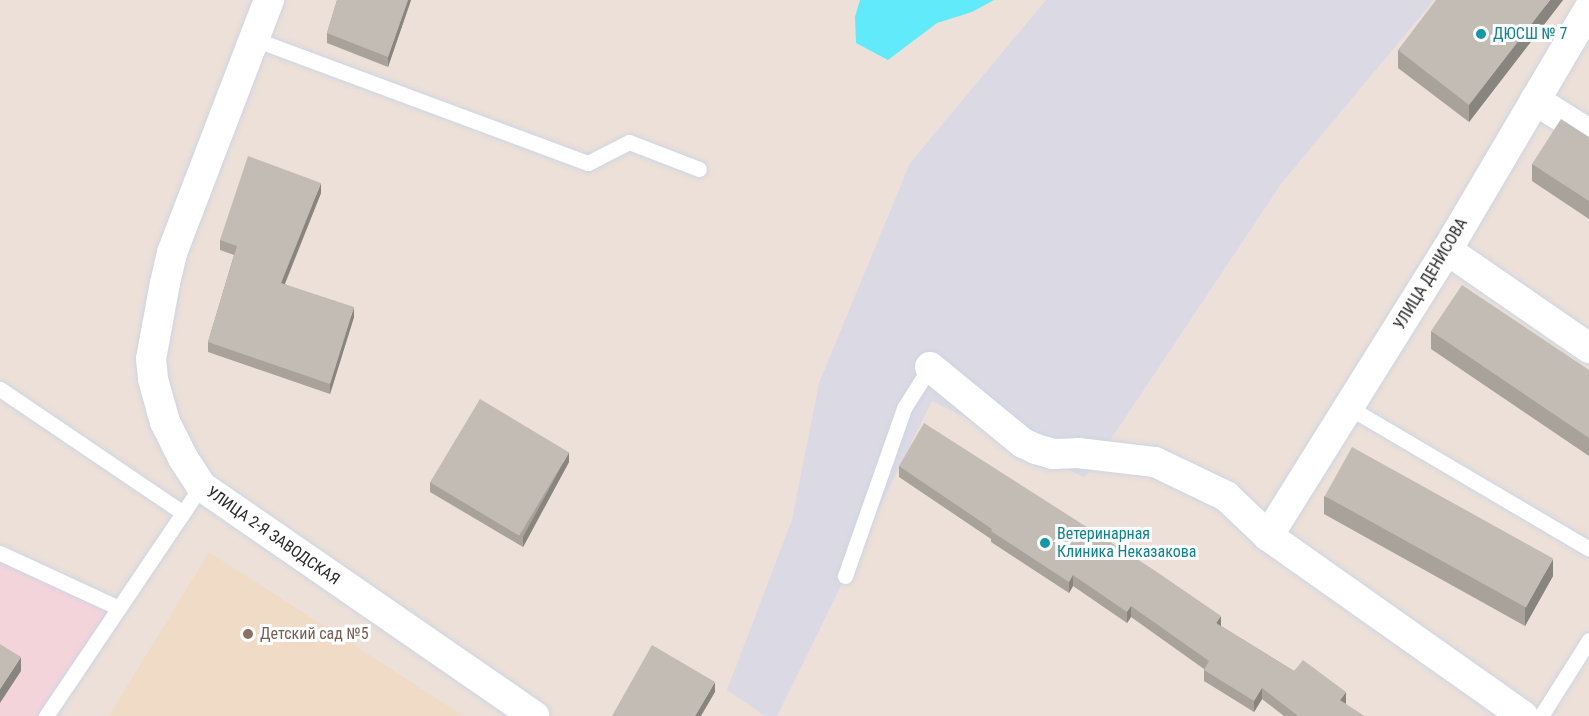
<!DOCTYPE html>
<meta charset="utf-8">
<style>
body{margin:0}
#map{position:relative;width:1589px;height:716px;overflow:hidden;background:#ece0d8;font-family:"Roboto Condensed",sans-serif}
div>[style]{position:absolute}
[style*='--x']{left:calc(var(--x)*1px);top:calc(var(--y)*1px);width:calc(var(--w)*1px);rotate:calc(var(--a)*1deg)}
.industrial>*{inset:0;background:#dbdae4}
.education>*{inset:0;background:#f0dbc6}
.medical>*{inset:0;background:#f4d4db}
.water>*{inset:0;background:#61eaf9}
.roads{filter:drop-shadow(0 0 2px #ced5e3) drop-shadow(0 0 2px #ced5e3)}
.service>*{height:15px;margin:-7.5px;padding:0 7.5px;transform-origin:7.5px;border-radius:7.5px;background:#fff}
.minor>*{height:30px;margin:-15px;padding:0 15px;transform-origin:15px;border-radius:15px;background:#fff}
.wall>*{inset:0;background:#a8a29b}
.shaded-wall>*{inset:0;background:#88847e}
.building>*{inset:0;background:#c3bcb4;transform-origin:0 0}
.dots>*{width:16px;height:16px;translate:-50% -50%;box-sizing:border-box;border:3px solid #fff;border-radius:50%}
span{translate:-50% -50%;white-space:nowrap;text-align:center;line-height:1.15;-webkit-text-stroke:6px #fff;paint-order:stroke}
.culture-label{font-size:16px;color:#0d838f}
.left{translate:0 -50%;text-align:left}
.street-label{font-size:16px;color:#282828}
.education-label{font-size:16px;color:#785e54}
</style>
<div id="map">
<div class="industrial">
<i style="clip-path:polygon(1046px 0,1434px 0,1281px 184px,1085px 478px,932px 401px,777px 716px,765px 716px,727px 690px,792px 520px,819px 383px,910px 163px)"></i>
</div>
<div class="education">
<i style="clip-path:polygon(209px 552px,464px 716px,109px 716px)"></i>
</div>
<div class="medical">
<i style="clip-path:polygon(0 553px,119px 608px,46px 716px,0 716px)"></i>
</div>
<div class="water">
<i style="clip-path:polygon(860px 0,994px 0,972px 12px,937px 23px,888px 60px,856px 43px,855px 17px)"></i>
</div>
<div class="roads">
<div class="service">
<i style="--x:254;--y:39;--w:356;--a:20.4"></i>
<i style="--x:588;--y:163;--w:46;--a:-27.1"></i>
<i style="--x:629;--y:142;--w:75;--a:21.1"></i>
<i style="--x:0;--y:389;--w:221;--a:34.1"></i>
<i style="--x:1350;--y:408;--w:277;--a:30.5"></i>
<i style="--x:0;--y:553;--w:131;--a:24.8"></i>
<i style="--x:845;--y:576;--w:178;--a:-70.6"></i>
<i style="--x:904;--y:408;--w:49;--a:-57.6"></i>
<i style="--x:46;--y:716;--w:277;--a:-56"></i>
<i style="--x:1541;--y:716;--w:90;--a:-57.7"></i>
</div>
<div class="minor">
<i style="--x:269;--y:0;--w:271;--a:111"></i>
<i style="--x:172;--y:253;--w:31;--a:103"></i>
<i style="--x:165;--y:283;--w:77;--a:100.4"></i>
<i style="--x:151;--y:359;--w:20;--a:84"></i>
<i style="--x:153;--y:379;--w:45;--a:74.4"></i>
<i style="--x:165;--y:422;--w:40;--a:63.4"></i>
<i style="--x:183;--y:458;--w:33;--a:57"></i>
<i style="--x:201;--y:486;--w:405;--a:34.6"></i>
<i style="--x:1535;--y:100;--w:64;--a:32.2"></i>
<i style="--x:1447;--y:250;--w:173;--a:34.6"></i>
<i style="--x:930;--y:367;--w:120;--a:39.3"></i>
<i style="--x:1023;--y:443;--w:14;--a:25"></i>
<i style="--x:1036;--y:449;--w:18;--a:16"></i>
<i style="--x:1053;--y:454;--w:25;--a:-2"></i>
<i style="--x:1078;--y:453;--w:78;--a:6.7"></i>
<i style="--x:1155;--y:462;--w:79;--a:25.6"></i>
<i style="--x:1226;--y:496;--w:58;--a:43.6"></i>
<i style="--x:1268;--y:536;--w:312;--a:35.2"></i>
<i style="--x:1268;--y:536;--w:337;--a:-58"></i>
<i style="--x:1447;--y:250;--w:280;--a:-59.5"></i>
</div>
</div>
<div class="wall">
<i style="clip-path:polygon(337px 0,411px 0,388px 67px,327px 43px,327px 33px)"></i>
<i style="clip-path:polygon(1563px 0,1469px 122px,1398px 68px,1398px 50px)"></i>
<i style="clip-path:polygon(1589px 137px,1589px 219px,1532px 181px,1532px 164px)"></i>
<i style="clip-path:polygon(321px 193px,285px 284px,354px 317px,330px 394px,208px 352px,208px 342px,234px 255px,220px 250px,220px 240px)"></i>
<i style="clip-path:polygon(1431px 331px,1589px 370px,1589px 456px,1431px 349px)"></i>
<i style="clip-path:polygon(569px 462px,523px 547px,430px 492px,430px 482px)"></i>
<i style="clip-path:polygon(899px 466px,1221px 626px,1346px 703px,1345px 704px,1364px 716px,1284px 716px,1262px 699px,1254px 712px,1204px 681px,1204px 669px,1131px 617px,1127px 623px,1073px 586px,1069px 593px,991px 542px,991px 539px,899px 477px)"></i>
<i style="clip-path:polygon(1324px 496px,1553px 576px,1525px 626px,1324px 514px)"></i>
</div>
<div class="shaded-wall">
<i style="clip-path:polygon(408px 0,411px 0,388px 67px,388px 57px)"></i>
<i style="clip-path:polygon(1550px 0,1563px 0,1469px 122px,1469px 105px)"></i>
<i style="clip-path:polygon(321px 183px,321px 193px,281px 293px,281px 283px)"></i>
<i style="clip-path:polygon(354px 307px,354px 317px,330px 394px,330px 384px)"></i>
<i style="clip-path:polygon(569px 452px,569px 462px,523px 547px,523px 537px)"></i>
<i style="clip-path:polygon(1553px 559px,1553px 576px,1525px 626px,1525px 608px)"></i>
<i style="clip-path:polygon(1073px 575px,1073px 586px,1069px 593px,1069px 582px)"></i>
<i style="clip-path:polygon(1131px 606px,1131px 617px,1127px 623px,1127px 612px)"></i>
<i style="clip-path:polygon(1221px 616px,1221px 627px,1216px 623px)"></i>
<i style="clip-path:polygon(21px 657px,21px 671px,0 703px,0 689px)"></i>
<i style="clip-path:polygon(715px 682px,715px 692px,701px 716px,695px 716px)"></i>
<i style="clip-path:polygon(1262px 688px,1262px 699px,1254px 712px,1254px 701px)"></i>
<i style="clip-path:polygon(1346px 692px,1346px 703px,1340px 711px,1340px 700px)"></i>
</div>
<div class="building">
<i style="clip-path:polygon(337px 0,408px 0,388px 57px,327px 33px)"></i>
<i style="clip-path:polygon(1436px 0,1550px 0,1469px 105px,1398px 50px)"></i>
<i style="clip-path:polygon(1561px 119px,1589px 137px,1589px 201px,1532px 164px)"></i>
<i style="clip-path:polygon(248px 156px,321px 183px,281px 283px,354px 307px,330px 384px,208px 342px,237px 246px,220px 240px)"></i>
<i style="clip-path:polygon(1462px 285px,1589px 370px,1589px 438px,1431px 331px)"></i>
<i style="left:480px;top:399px;width:104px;height:97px;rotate:31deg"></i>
<i style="clip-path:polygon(924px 423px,1154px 570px,1221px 616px,1216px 623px,1294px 671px,1303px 660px,1346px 692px,1340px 700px,1364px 716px,1298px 716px,1262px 688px,1254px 701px,1204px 670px,1209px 661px,1131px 606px,1127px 612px,1073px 575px,1069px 582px,991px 531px,992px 529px,899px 466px)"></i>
<i style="left:1352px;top:447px;width:230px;height:56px;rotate:29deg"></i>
<i style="clip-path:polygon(0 644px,21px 657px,0 689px)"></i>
<i style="clip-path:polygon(652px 645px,715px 682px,695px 716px,612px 716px)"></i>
</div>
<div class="dots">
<i style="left:1481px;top:34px;background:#0f9aa8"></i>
<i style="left:1045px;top:543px;background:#0f9aa8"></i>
<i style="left:248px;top:634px;background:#8d6e63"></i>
</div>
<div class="culture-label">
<span class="left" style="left:1493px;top:34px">ДЮСШ № 7</span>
<span class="left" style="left:1057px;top:543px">Ветеринарная<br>Клиника Неказакова</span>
</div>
<div class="street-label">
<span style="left:1431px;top:274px;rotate:-59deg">УЛИЦА ДЕНИСОВА</span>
<span style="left:273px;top:536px;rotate:35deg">УЛИЦА 2-Я ЗАВОДСКАЯ</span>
</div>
<div class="education-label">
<span class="left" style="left:260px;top:634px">Детский сад №5</span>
</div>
</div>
